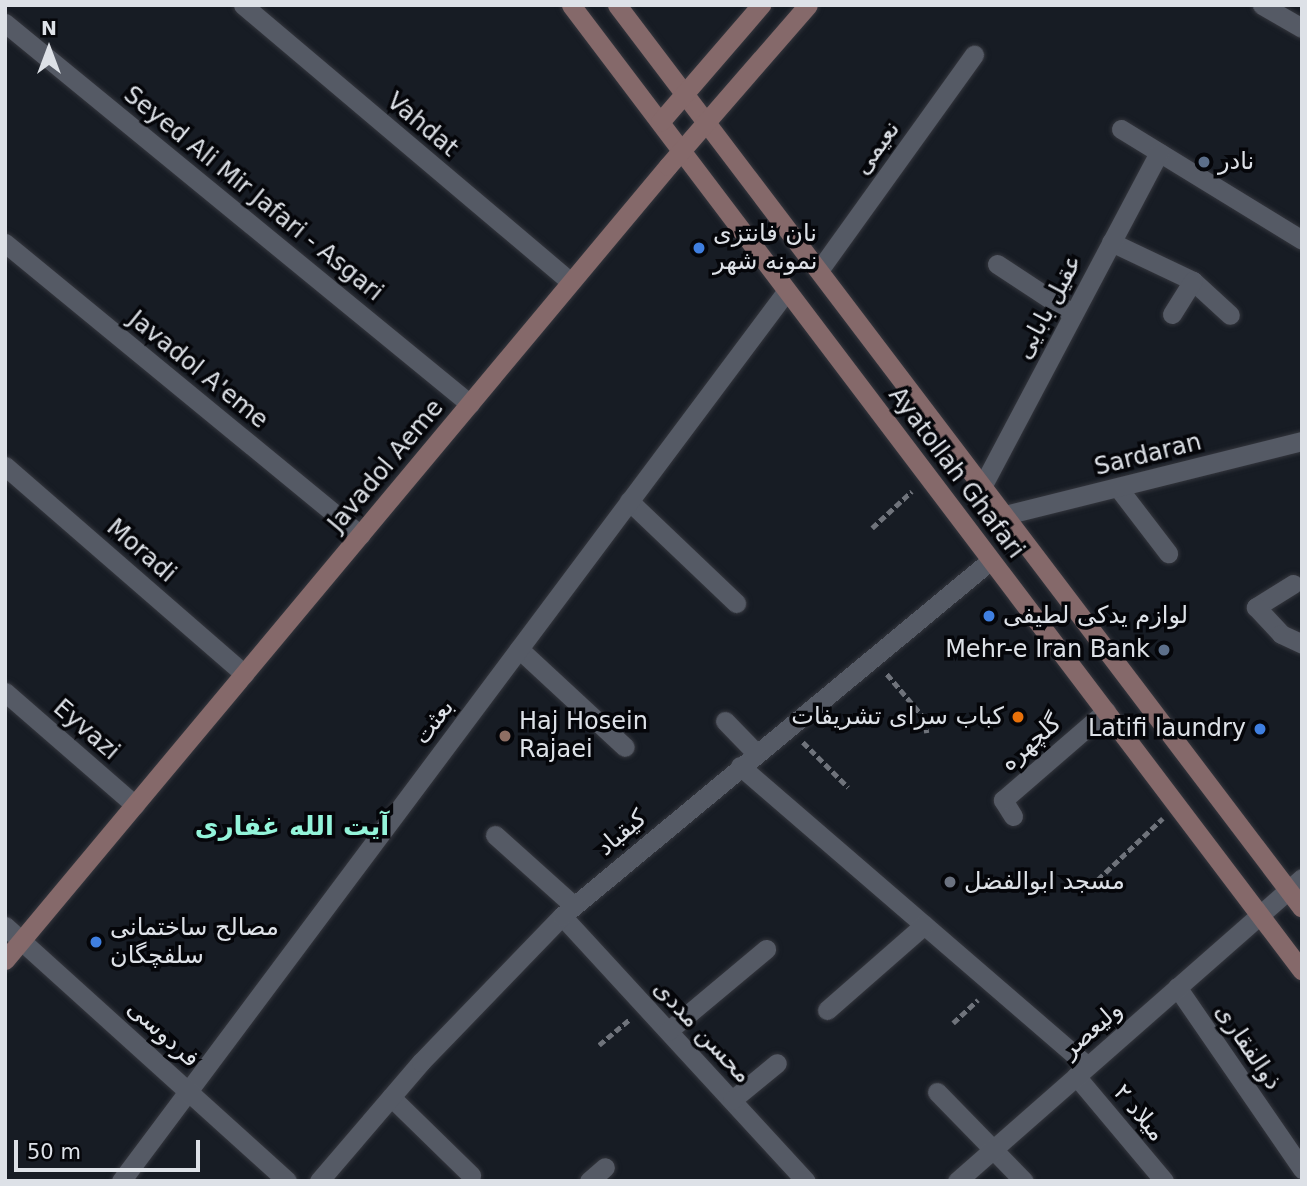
<!DOCTYPE html>
<meta charset="utf-8">
<style>
body{margin:0}
#map{position:relative;width:1307px;height:1186px;overflow:hidden;background:#171c24;font-family:"DejaVu Sans","Noto Sans Arabic",sans-serif}
div>[style]{position:absolute}
[style*='--x']{left:calc(var(--x)*1px);top:calc(var(--y)*1px);width:calc(var(--w)*1px);rotate:calc(var(--a)*1deg)}
.path>*{height:4.5px;margin-top:-2.25px;transform-origin:0;background:repeating-linear-gradient(90deg,#6f737b 0 7px,transparent 0 10.5px)}
.roads{filter:drop-shadow(0 0 2px #34363d) drop-shadow(0 0 2px #34363d)}
.minor>*{height:19px;margin:-9.5px;padding:0 9.5px;transform-origin:9.5px;border-radius:9.5px;background:#555a65}
.tertiary>*{height:19px;margin:-9.5px;padding:0 9.5px;transform-origin:9.5px;border-radius:9.5px;background:#555a65}
.secondary>*{height:19px;margin:-9.5px;padding:0 9.5px;transform-origin:9.5px;border-radius:9.5px;background:#85696a}
.dots>*{width:19px;height:19px;translate:-50% -50%;box-sizing:border-box;border:4px solid #05060a;border-radius:50%}
span{translate:-50% -50%;white-space:nowrap;text-align:center;line-height:1.15;-webkit-text-stroke:7px #05060a;paint-order:stroke}
.street-label{font-size:24px;color:#dde1e7}
.poi-label{font-size:24px;color:#dde1e7}
.left{translate:0 -50%;text-align:left}
.right{translate:-100% -50%;text-align:right}
.neighbourhood-label{font-size:26px;color:#93f4da;font-weight:700}
.frame{position:absolute;inset:0;border:7px solid #dde1e7;pointer-events:none}
.north{position:absolute;left:14px;top:14px;width:70px;height:70px;-webkit-text-stroke:5px #05060a;paint-order:stroke;rotate:0deg;font-size:19px;font-weight:700;line-height:28px;text-align:center;color:#dde1e7}
.north::after{content:'';display:block;margin:auto;width:24px;height:32px;background:#dde1e7;clip-path:polygon(50% 0,100% 100%,50% 72%,0 100%)}
.scale{position:absolute;left:14px;top:1140px;width:186px;height:32px;box-sizing:border-box;border:4px solid #dde1e7;border-top:0;padding-left:9px;font-size:21px;line-height:24px;white-space:nowrap;color:#dde1e7;-webkit-text-stroke:5px #05060a;paint-order:stroke}
</style>
<div id="map">
<div class="path">
<i style="--x:872;--y:528;--w:54;--a:-42.8"></i>
<i style="--x:887;--y:674;--w:59;--a:49.8"></i>
<i style="--x:925;--y:719;--w:14;--a:82"></i>
<i style="--x:803;--y:742;--w:64;--a:45"></i>
<i style="--x:1090;--y:887;--w:100;--a:-43.4"></i>
<i style="--x:953;--y:1023;--w:34;--a:-43"></i>
<i style="--x:599;--y:1045;--w:39;--a:-40"></i>
</div>
<div class="roads">
<div class="minor">
<i style="--x:243;--y:5;--w:429;--a:40.2"></i>
<i style="--x:1262;--y:5;--w:46;--a:29.9"></i>
<i style="--x:5;--y:23;--w:601;--a:39.33"></i>
<i style="--x:1121;--y:129;--w:212;--a:31.5"></i>
<i style="--x:1111;--y:242;--w:91;--a:25.4"></i>
<i style="--x:1193;--y:281;--w:50;--a:42.6"></i>
<i style="--x:5;--y:243;--w:460;--a:39.4"></i>
<i style="--x:997;--y:264;--w:91;--a:33.3"></i>
<i style="--x:820;--y:269;--w:264;--a:-54.3"></i>
<i style="--x:1172;--y:314;--w:39;--a:-58"></i>
<i style="--x:5;--y:466;--w:317;--a:41"></i>
<i style="--x:983;--y:485;--w:376;--a:-62.1"></i>
<i style="--x:1119;--y:489;--w:81;--a:52.6"></i>
<i style="--x:629;--y:501;--w:148;--a:43.6"></i>
<i style="--x:1005;--y:515;--w:306;--a:-14"></i>
<i style="--x:1293;--y:584;--w:44;--a:148.1"></i>
<i style="--x:1256;--y:607;--w:37;--a:47"></i>
<i style="--x:1281;--y:634;--w:23;--a:25"></i>
<i style="--x:519;--y:649;--w:144;--a:42.8"></i>
<i style="--x:5;--y:692;--w:172;--a:41"></i>
<i style="--x:725;--y:721;--w:45;--a:45.9"></i>
<i style="--x:740;--y:766;--w:458;--a:40.8"></i>
<i style="--x:1013;--y:816;--w:19;--a:-122"></i>
<i style="--x:1003;--y:800;--w:136;--a:-40.8"></i>
<i style="--x:495;--y:835;--w:106;--a:41.9"></i>
<i style="--x:562;--y:916;--w:360;--a:47.4"></i>
<i style="--x:1177;--y:987;--w:221;--a:55.5"></i>
<i style="--x:827;--y:1010;--w:129;--a:-41.2"></i>
<i style="--x:668;--y:1031;--w:128;--a:-39.9"></i>
<i style="--x:1076;--y:1076;--w:137;--a:50"></i>
<i style="--x:937;--y:1092;--w:124;--a:45.7"></i>
<i style="--x:391;--y:1097;--w:112;--a:44.3"></i>
<i style="--x:732;--y:1100;--w:58;--a:-39.4"></i>
<i style="--x:121;--y:1181;--w:1109;--a:-53.21"></i>
<i style="--x:319;--y:1181;--w:157;--a:-49.4"></i>
<i style="--x:421;--y:1062;--w:203;--a:-46"></i>
<i style="--x:562;--y:916;--w:557;--a:-39.69"></i>
<i style="--x:589;--y:1181;--w:21;--a:-41"></i>
<i style="--x:957;--y:1181;--w:459;--a:-41.3"></i>
</div>
<div class="tertiary">
<i style="--x:5;--y:926;--w:380;--a:42.1"></i>
</div>
<div class="secondary">
<i style="--x:571;--y:5;--w:1211;--a:52.88"></i>
<i style="--x:617;--y:5;--w:1133;--a:52.82"></i>
<i style="--x:660;--y:122;--w:155;--a:-49.2"></i>
<i style="--x:5;--y:960;--w:1034;--a:-50.14"></i>
<i style="--x:668;--y:166;--w:213;--a:-49"></i>
</div>
</div>
<div class="dots">
<i style="left:1204px;top:162px;background:#5c6f8a"></i>
<i style="left:699px;top:248px;background:#3f7fe0"></i>
<i style="left:989px;top:616px;background:#3f7fe0"></i>
<i style="left:1164px;top:650px;background:#5c6f8a"></i>
<i style="left:1018px;top:717px;background:#e8710a"></i>
<i style="left:1260px;top:729px;background:#3f7fe0"></i>
<i style="left:505px;top:736px;background:#8d6e63"></i>
<i style="left:950px;top:882px;background:#6b7280"></i>
<i style="left:96px;top:942px;background:#3f7fe0"></i>
</div>
<div class="street-label">
<span style="left:422px;top:125px;rotate:40deg">Vahdat</span>
<span style="left:877px;top:148px;rotate:-54deg">نعیمی</span>
<span style="left:253px;top:194px;rotate:39deg">Seyed Ali Mir Jafari - Asgari</span>
<span style="left:1049px;top:307px;rotate:-62deg">عقیل بابایی</span>
<span style="left:198px;top:370px;rotate:39deg">Javadol A'eme</span>
<span style="left:1148px;top:455px;rotate:-14deg">Sardaran</span>
<span style="left:386px;top:466px;rotate:-50deg">Javadol Aeme</span>
<span style="left:956px;top:473px;rotate:53deg">Ayatollah Ghafari</span>
<span style="left:141px;top:551px;rotate:41deg">Moradi</span>
<span style="left:434px;top:722px;rotate:-53deg">بعثت</span>
<span style="left:86px;top:730px;rotate:41deg">Eyvazi</span>
<span style="left:1031px;top:743px;rotate:-41deg">گلچهره</span>
<span style="left:622px;top:833px;rotate:-40deg">کیقباد</span>
<span style="left:1092px;top:1030px;rotate:-41deg">ولیعصر</span>
<span style="left:702px;top:1032px;rotate:47deg">محسن مددی</span>
<span style="left:163px;top:1034px;rotate:42deg">فردوسی</span>
<span style="left:1248px;top:1047px;rotate:56deg">ذوالفقاری</span>
<span style="left:1139px;top:1113px;rotate:50deg">میلاد ۲</span>
</div>
<div class="poi-label">
<span class="left" style="left:1218px;top:162px">نادر</span>
<span class="left" style="left:713px;top:248px">نان فانتزی<br>نمونه شهر</span>
<span class="left" style="left:1003px;top:616px">لوازم یدکی لطیفی</span>
<span class="right" style="left:1150px;top:650px">Mehr-e Iran Bank</span>
<span class="right" style="left:1004px;top:717px">کباب سرای تشریفات</span>
<span class="left" style="left:519px;top:736px">Haj Hosein<br>Rajaei</span>
<span class="right" style="left:1246px;top:729px">Latifi laundry</span>
<span class="left" style="left:964px;top:882px">مسجد ابوالفضل</span>
<span class="left" style="left:110px;top:942px">مصالح ساختمانی<br>سلفچگان</span>
</div>
<div class="neighbourhood-label">
<span style="left:292px;top:827px">آیت الله غفاری</span>
</div>
<div class="frame"></div>
<div class="north">N</div>
<div class="scale">50 m</div>
</div>
